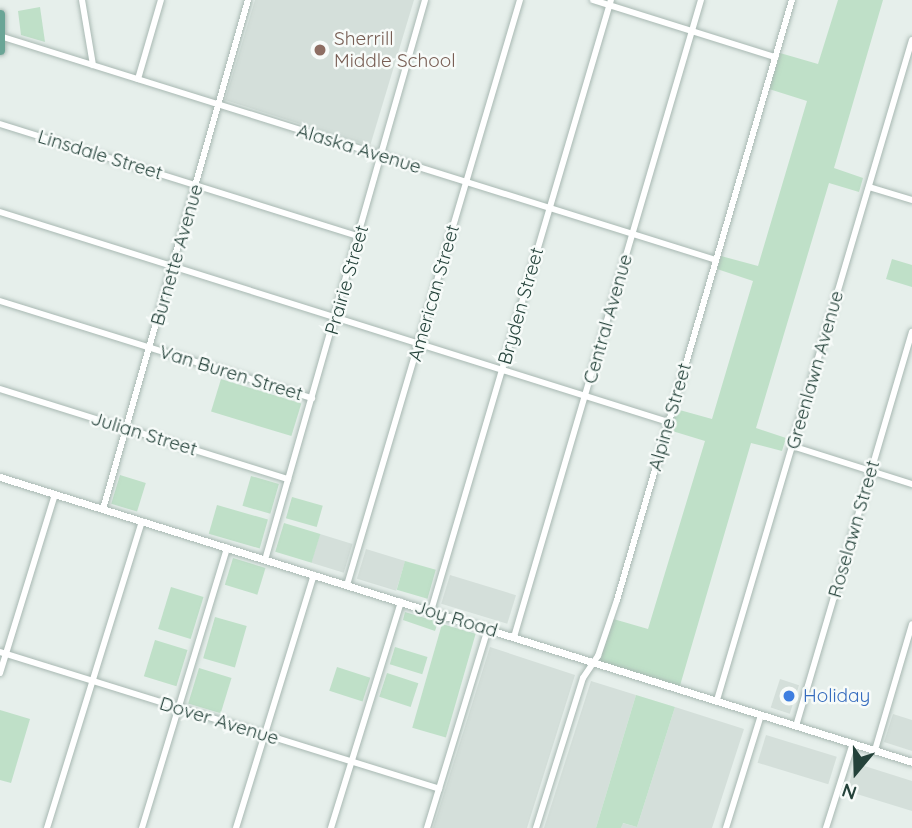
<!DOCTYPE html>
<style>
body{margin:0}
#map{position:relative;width:912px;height:828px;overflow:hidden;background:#e6efeb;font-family:Quicksand,sans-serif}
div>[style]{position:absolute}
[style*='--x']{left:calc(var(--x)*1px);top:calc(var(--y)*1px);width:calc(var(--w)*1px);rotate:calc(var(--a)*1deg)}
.built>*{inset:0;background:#d4dfda;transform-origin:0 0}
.green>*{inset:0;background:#bfe0c8;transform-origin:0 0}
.roads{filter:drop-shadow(0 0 2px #a8b8b2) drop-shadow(0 0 2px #a8b8b2)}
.minor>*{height:6px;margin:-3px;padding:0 3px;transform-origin:3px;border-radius:3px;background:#fff}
.tertiary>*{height:7px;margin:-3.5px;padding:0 3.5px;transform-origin:3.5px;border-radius:3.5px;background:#fff}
.primary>*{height:9px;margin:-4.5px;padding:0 4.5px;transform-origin:4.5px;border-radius:4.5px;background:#6aa596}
.dots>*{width:19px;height:19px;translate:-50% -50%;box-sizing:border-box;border:4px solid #f7fbf9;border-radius:50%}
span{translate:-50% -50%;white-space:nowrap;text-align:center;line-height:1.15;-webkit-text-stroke:5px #f7fbf9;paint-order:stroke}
.education-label{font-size:19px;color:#785e54}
.left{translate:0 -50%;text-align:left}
.street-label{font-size:19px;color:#24423a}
.shop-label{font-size:19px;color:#366cbe}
.north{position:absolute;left:821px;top:737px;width:70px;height:70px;-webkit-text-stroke:5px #f7fbf9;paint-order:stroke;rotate:199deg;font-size:19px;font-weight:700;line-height:28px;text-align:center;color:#24423a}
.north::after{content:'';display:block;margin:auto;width:24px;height:32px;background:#24423a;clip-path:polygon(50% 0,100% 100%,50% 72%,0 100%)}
</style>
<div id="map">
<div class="built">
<i style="clip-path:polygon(255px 0,414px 0,370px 146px,225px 100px)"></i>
<i style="left:320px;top:534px;width:34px;height:30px;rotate:17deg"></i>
<i style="left:366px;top:549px;width:41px;height:31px;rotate:17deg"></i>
<i style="left:450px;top:575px;width:69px;height:30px;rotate:17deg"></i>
<i style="clip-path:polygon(490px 647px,575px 675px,527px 828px,433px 828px)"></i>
<i style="left:780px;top:679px;width:20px;height:30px;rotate:18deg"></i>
<i style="clip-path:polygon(591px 681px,636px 695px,596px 828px,544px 828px)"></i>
<i style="clip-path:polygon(675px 707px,744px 729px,712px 828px,621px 828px,622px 823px,637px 827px)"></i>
<i style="clip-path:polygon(893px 714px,912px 720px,912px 751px,884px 742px)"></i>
<i style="left:766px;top:735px;width:74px;height:29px;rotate:17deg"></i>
<i style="clip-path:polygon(855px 763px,912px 781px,912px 811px,847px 791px)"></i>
</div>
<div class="green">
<i style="clip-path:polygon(838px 0,883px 0,834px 168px,863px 178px,859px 192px,829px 183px,756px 428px,786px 438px,782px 451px,751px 443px,679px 689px,597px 663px,610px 618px,648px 629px,705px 441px,669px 430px,676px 409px,712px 419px,753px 281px,717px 269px,721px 256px,758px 266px,807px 101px,769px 89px,780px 53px,818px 64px)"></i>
<i style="clip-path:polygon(40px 7px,45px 42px,21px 35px,18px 11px)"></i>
<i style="clip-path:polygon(892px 259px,912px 265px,912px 287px,886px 279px)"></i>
<i style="left:221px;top:379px;width:84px;height:34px;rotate:17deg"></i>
<i style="left:120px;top:475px;width:27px;height:30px;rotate:17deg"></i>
<i style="left:251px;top:476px;width:29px;height:31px;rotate:16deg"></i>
<i style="left:292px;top:497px;width:32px;height:22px;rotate:16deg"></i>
<i style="left:217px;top:505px;width:53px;height:30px;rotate:16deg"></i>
<i style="left:284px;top:523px;width:38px;height:30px;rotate:17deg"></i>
<i style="left:233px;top:558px;width:34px;height:28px;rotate:17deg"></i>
<i style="left:405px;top:561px;width:32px;height:30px;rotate:16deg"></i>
<i style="left:171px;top:587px;width:34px;height:44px;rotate:17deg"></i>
<i style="clip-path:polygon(405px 612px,438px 622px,435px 631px,403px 620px)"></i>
<i style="left:215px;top:617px;width:33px;height:43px;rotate:16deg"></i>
<i style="left:442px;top:624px;width:35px;height:108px;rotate:16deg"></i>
<i style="left:155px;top:640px;width:34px;height:38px;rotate:17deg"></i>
<i style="left:395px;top:647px;width:34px;height:18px;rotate:17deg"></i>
<i style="left:337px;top:667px;width:35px;height:25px;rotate:18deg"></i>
<i style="left:199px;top:668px;width:34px;height:37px;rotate:17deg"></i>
<i style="left:387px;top:673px;width:33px;height:25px;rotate:18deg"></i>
<i style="clip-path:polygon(636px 695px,675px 707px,637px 827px,623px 823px,621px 828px,596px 828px)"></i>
<i style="clip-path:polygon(0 710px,30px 719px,11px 783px,0 780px)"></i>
</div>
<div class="roads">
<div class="minor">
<i style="--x:82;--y:0;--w:66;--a:80.4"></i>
<i style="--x:593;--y:0;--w:191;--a:17.4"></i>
<i style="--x:3;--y:37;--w:747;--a:17.37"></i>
<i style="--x:138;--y:79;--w:82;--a:-73.8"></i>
<i style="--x:0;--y:124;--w:377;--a:17.4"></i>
<i style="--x:869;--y:187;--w:45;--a:16.8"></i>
<i style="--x:0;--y:212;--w:700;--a:17.45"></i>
<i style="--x:0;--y:301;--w:327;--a:17.3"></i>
<i style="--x:0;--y:389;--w:302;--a:17.4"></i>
<i style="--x:792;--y:446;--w:126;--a:17.6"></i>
<i style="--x:103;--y:509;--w:529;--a:-74.1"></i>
<i style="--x:265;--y:560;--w:582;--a:-74.05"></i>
<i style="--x:347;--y:585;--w:610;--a:-73.53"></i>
<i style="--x:431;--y:611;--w:637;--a:-73.59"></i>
<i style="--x:514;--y:637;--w:664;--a:-73.64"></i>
<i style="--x:0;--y:652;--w:460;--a:17.3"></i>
<i style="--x:0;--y:673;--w:187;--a:-72.9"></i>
<i style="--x:717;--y:700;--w:688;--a:-73.54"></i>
<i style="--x:796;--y:726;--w:411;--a:-73.6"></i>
<i style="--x:875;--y:750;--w:131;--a:-73.6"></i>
<i style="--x:47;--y:828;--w:321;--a:-72.8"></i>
<i style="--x:142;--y:828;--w:293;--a:-73.1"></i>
<i style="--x:236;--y:828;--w:265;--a:-72.9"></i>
<i style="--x:331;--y:828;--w:237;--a:-72.8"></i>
<i style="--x:427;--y:828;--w:208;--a:-73"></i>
<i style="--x:536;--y:828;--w:157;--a:-72.6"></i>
<i style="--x:583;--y:678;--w:27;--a:-56"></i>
<i style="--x:598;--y:656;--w:59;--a:-71.3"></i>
<i style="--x:617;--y:600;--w:625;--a:-73.74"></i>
<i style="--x:726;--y:828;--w:118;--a:-72.8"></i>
<i style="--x:826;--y:828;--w:89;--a:-72.4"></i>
</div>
<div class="tertiary">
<i style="--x:0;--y:477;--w:955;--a:17.35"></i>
</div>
<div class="primary">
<i style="--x:0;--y:14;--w:36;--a:90"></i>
</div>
</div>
<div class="dots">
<i style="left:320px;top:50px;background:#8d6e63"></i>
<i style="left:789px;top:696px;background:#3f7fe0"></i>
</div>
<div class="education-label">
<span class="left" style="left:334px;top:50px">Sherrill<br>Middle School</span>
</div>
<div class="street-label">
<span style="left:359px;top:149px;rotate:17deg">Alaska Avenue</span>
<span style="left:100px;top:155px;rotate:17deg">Linsdale Street</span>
<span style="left:177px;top:255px;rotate:-74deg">Burnette Avenue</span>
<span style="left:347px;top:280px;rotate:-74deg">Prairie Street</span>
<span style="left:434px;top:293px;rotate:-74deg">American Street</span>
<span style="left:521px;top:306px;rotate:-74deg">Bryden Street</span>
<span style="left:608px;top:319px;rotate:-74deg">Central Avenue</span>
<span style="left:815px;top:370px;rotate:-74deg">Greenlawn Avenue</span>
<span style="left:231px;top:373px;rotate:17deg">Van Buren Street</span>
<span style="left:670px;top:417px;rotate:-74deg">Alpine Street</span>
<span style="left:144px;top:434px;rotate:17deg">Julian Street</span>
<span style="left:854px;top:529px;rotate:-74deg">Roselawn Street</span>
<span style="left:456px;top:619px;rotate:17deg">Joy Road</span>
<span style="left:219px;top:721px;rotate:17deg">Dover Avenue</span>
</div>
<div class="shop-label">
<span class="left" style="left:803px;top:696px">Holiday</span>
</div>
<div class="north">N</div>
</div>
